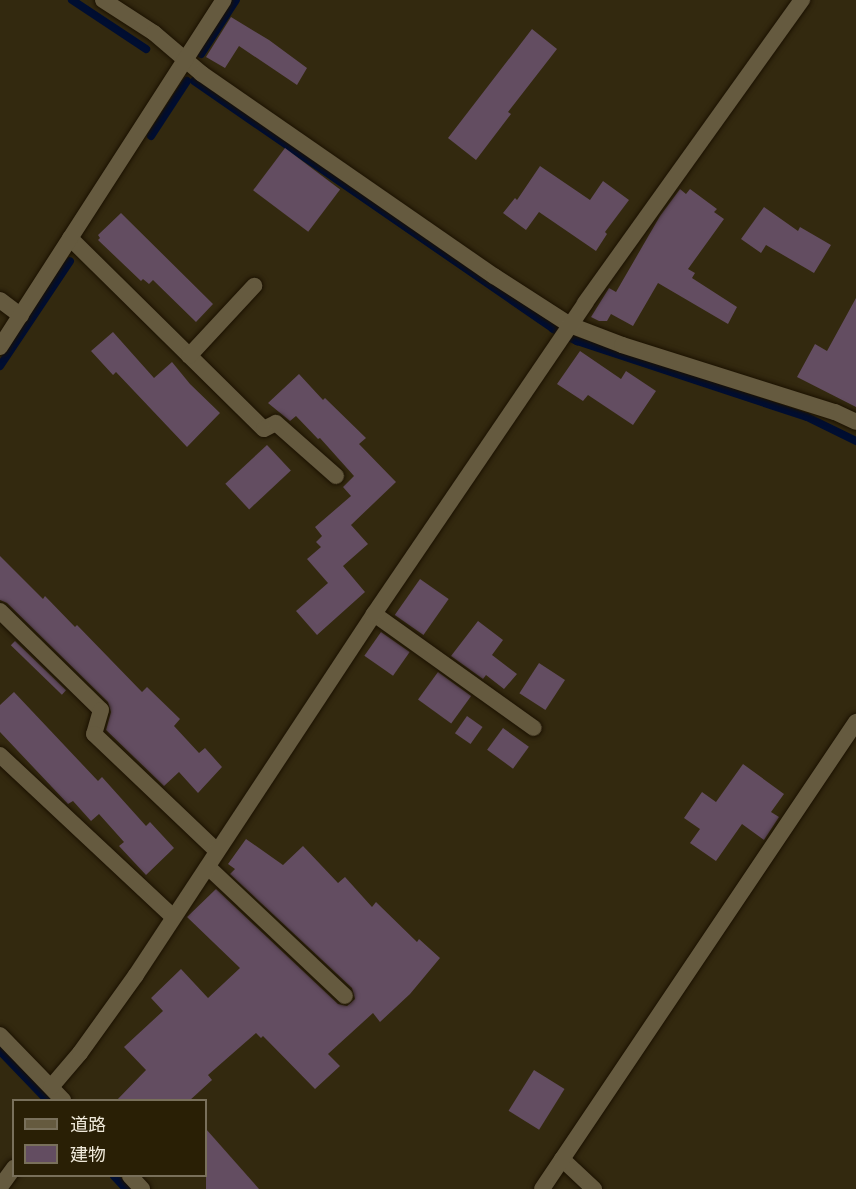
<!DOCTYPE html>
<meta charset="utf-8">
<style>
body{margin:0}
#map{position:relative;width:856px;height:1189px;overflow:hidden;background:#33290f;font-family:"Titillium Web","Noto Sans JP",sans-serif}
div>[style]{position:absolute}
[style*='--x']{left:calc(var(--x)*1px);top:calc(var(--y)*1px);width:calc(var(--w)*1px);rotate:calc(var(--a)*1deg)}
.stream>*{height:8px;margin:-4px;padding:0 4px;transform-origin:4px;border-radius:4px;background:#000e31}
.building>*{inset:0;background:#634d61;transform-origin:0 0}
.roads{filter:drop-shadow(0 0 2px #1b1100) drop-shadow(0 0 2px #1b1100)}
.minor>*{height:16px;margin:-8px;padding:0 8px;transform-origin:8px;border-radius:8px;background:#655a3f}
span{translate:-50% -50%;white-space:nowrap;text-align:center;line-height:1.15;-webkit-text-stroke:6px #291f05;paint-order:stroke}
.legend{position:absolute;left:12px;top:1099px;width:195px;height:78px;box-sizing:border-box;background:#291f05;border:2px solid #79705b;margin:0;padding:8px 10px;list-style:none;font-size:18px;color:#f0eadb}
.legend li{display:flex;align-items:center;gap:12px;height:30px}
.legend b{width:30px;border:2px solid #79705b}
</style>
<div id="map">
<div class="stream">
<i style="--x:72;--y:0;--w:89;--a:33.5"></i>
<i style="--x:201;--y:54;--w:64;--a:-57.1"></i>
<i style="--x:194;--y:81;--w:436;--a:34.6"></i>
<i style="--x:553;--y:329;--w:27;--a:27"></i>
<i style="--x:577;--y:341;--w:242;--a:18.3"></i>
<i style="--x:807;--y:417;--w:55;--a:26.1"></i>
<i style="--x:151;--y:136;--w:66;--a:-56.8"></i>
<i style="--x:0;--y:366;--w:126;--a:-56.3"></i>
<i style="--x:0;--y:1051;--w:68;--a:46.2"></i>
<i style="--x:114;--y:1176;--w:18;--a:47"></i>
</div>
<div class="building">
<i style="clip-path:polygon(231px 17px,269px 40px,307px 68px,297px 85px,239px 46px,225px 68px,206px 57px)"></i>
<i style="clip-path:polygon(532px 29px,557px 49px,508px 112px,511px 114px,476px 160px,448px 138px)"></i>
<i style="left:285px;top:148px;width:69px;height:53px;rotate:37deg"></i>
<i style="clip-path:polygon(540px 166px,590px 200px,603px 181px,629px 200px,605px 232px,607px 234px,596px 251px,539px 212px,526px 230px,503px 213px,515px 198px,517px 200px)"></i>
<i style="clip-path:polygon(680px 189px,686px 194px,690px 189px,717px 209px,714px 212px,724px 219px,688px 269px,695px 273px,692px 278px,737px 307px,728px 324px,658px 283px,633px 326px,611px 314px,607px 321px,599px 321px,591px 317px,609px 288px,616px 292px,660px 216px)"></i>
<i style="clip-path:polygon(764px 207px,798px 231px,800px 227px,831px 245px,814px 273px,766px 245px,761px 253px,741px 239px)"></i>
<i style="clip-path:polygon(121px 213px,213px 304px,196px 322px,153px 280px,149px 284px,143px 279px,141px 281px,98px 240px,100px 238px,98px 235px)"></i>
<i style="clip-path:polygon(856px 298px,856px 407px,797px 377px,815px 344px,827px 351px)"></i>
<i style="clip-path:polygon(113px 332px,154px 378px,172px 362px,190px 384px,220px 413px,187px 447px,116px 372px,113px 375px,91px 351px)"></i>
<i style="clip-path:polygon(580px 351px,621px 379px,626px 371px,656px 391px,633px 425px,588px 395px,583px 401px,557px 384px)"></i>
<i style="clip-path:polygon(299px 374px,323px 400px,325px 398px,366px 438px,359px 444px,396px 482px,351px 525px,368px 544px,343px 566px,365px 592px,317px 635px,296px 611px,328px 583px,307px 559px,321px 547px,316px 542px,322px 536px,315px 527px,351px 496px,343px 487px,354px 476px,320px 438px,318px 439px,296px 416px,290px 421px,268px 403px)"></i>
<i style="left:267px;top:445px;width:35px;height:57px;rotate:47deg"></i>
<i style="clip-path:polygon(0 556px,43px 599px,45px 596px,75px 627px,77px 625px,142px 692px,147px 687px,180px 719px,174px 726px,199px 753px,205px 748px,222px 767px,198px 793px,179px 772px,164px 786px,106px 730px,111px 712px,108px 702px,7px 603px,0 600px)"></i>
<i style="left:420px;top:579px;width:35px;height:44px;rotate:35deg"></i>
<i style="clip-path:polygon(478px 621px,503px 640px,492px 655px,517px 674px,504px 689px,486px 675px,483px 679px,451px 656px)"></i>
<i style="left:381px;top:632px;width:35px;height:29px;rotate:35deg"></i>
<i style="left:15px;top:641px;width:71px;height:6px;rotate:44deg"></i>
<i style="left:539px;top:663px;width:31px;height:36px;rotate:33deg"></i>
<i style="left:438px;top:672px;width:41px;height:34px;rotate:36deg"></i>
<i style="clip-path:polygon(14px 692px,98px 781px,102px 777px,146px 826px,150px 822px,174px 848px,146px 875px,119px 846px,124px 842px,99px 814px,91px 821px,73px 801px,68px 804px,0 732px,0 705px)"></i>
<i style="left:467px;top:716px;width:19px;height:21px;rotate:35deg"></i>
<i style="left:503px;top:728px;width:32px;height:27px;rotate:36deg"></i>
<i style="clip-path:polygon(743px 764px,784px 794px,771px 812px,779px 817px,764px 840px,742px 824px,716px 861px,690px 843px,700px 829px,684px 818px,702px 792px,716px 802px)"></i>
<i style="clip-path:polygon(246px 839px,283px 865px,303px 846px,338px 883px,345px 877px,372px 907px,376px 902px,417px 942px,419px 939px,440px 958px,410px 994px,380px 1022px,373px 1013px,328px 1054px,340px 1066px,315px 1089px,263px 1036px,261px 1038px,256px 1033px,208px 1075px,212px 1080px,189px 1101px,116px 1101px,146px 1070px,124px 1047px,163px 1011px,151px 998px,181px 969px,208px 998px,240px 968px,187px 917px,216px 889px,338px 1004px,347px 1006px,355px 999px,352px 988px,230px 874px,235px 869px,228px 864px)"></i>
<i style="left:534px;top:1070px;width:36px;height:48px;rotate:32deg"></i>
<i style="clip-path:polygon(206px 1129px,259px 1189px,206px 1189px)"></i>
</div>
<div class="roads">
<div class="minor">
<i style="--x:103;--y:0;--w:61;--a:32.9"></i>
<i style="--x:154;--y:33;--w:63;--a:40.5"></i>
<i style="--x:202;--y:74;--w:355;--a:34.7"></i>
<i style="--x:494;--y:276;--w:90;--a:32.8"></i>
<i style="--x:570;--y:325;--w:56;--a:21"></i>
<i style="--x:622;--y:345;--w:223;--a:17.5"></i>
<i style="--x:835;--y:412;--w:23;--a:25"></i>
<i style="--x:70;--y:238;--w:272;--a:44.6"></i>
<i style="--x:264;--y:429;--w:13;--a:-27"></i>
<i style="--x:276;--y:423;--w:80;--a:41.5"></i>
<i style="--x:0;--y:300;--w:26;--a:37"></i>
<i style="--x:0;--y:347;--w:413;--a:-57.2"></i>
<i style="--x:189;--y:356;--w:96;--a:-47.1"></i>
<i style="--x:0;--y:611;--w:141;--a:44.4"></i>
<i style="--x:101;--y:710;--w:25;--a:106"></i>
<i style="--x:94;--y:734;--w:170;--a:43.6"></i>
<i style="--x:374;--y:614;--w:196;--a:35.5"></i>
<i style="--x:0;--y:755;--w:237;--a:43.1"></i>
<i style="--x:208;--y:867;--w:188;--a:43.3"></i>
<i style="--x:0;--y:1035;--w:91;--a:45.9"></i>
<i style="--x:51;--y:1087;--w:45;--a:-49.5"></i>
<i style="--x:80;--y:1053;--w:96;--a:-54.3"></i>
<i style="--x:136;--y:975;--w:432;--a:-56.6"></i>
<i style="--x:374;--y:614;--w:376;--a:-55.8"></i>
<i style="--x:585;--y:303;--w:373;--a:-54.4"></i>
<i style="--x:562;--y:1159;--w:44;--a:43.2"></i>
<i style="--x:130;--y:1176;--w:18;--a:47"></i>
<i style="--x:0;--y:1187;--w:24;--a:-54"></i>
<i style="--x:542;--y:1189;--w:563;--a:-56.08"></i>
</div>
</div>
<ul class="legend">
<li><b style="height:8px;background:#655a3f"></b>道路</li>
<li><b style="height:16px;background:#634d61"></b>建物</li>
</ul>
</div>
